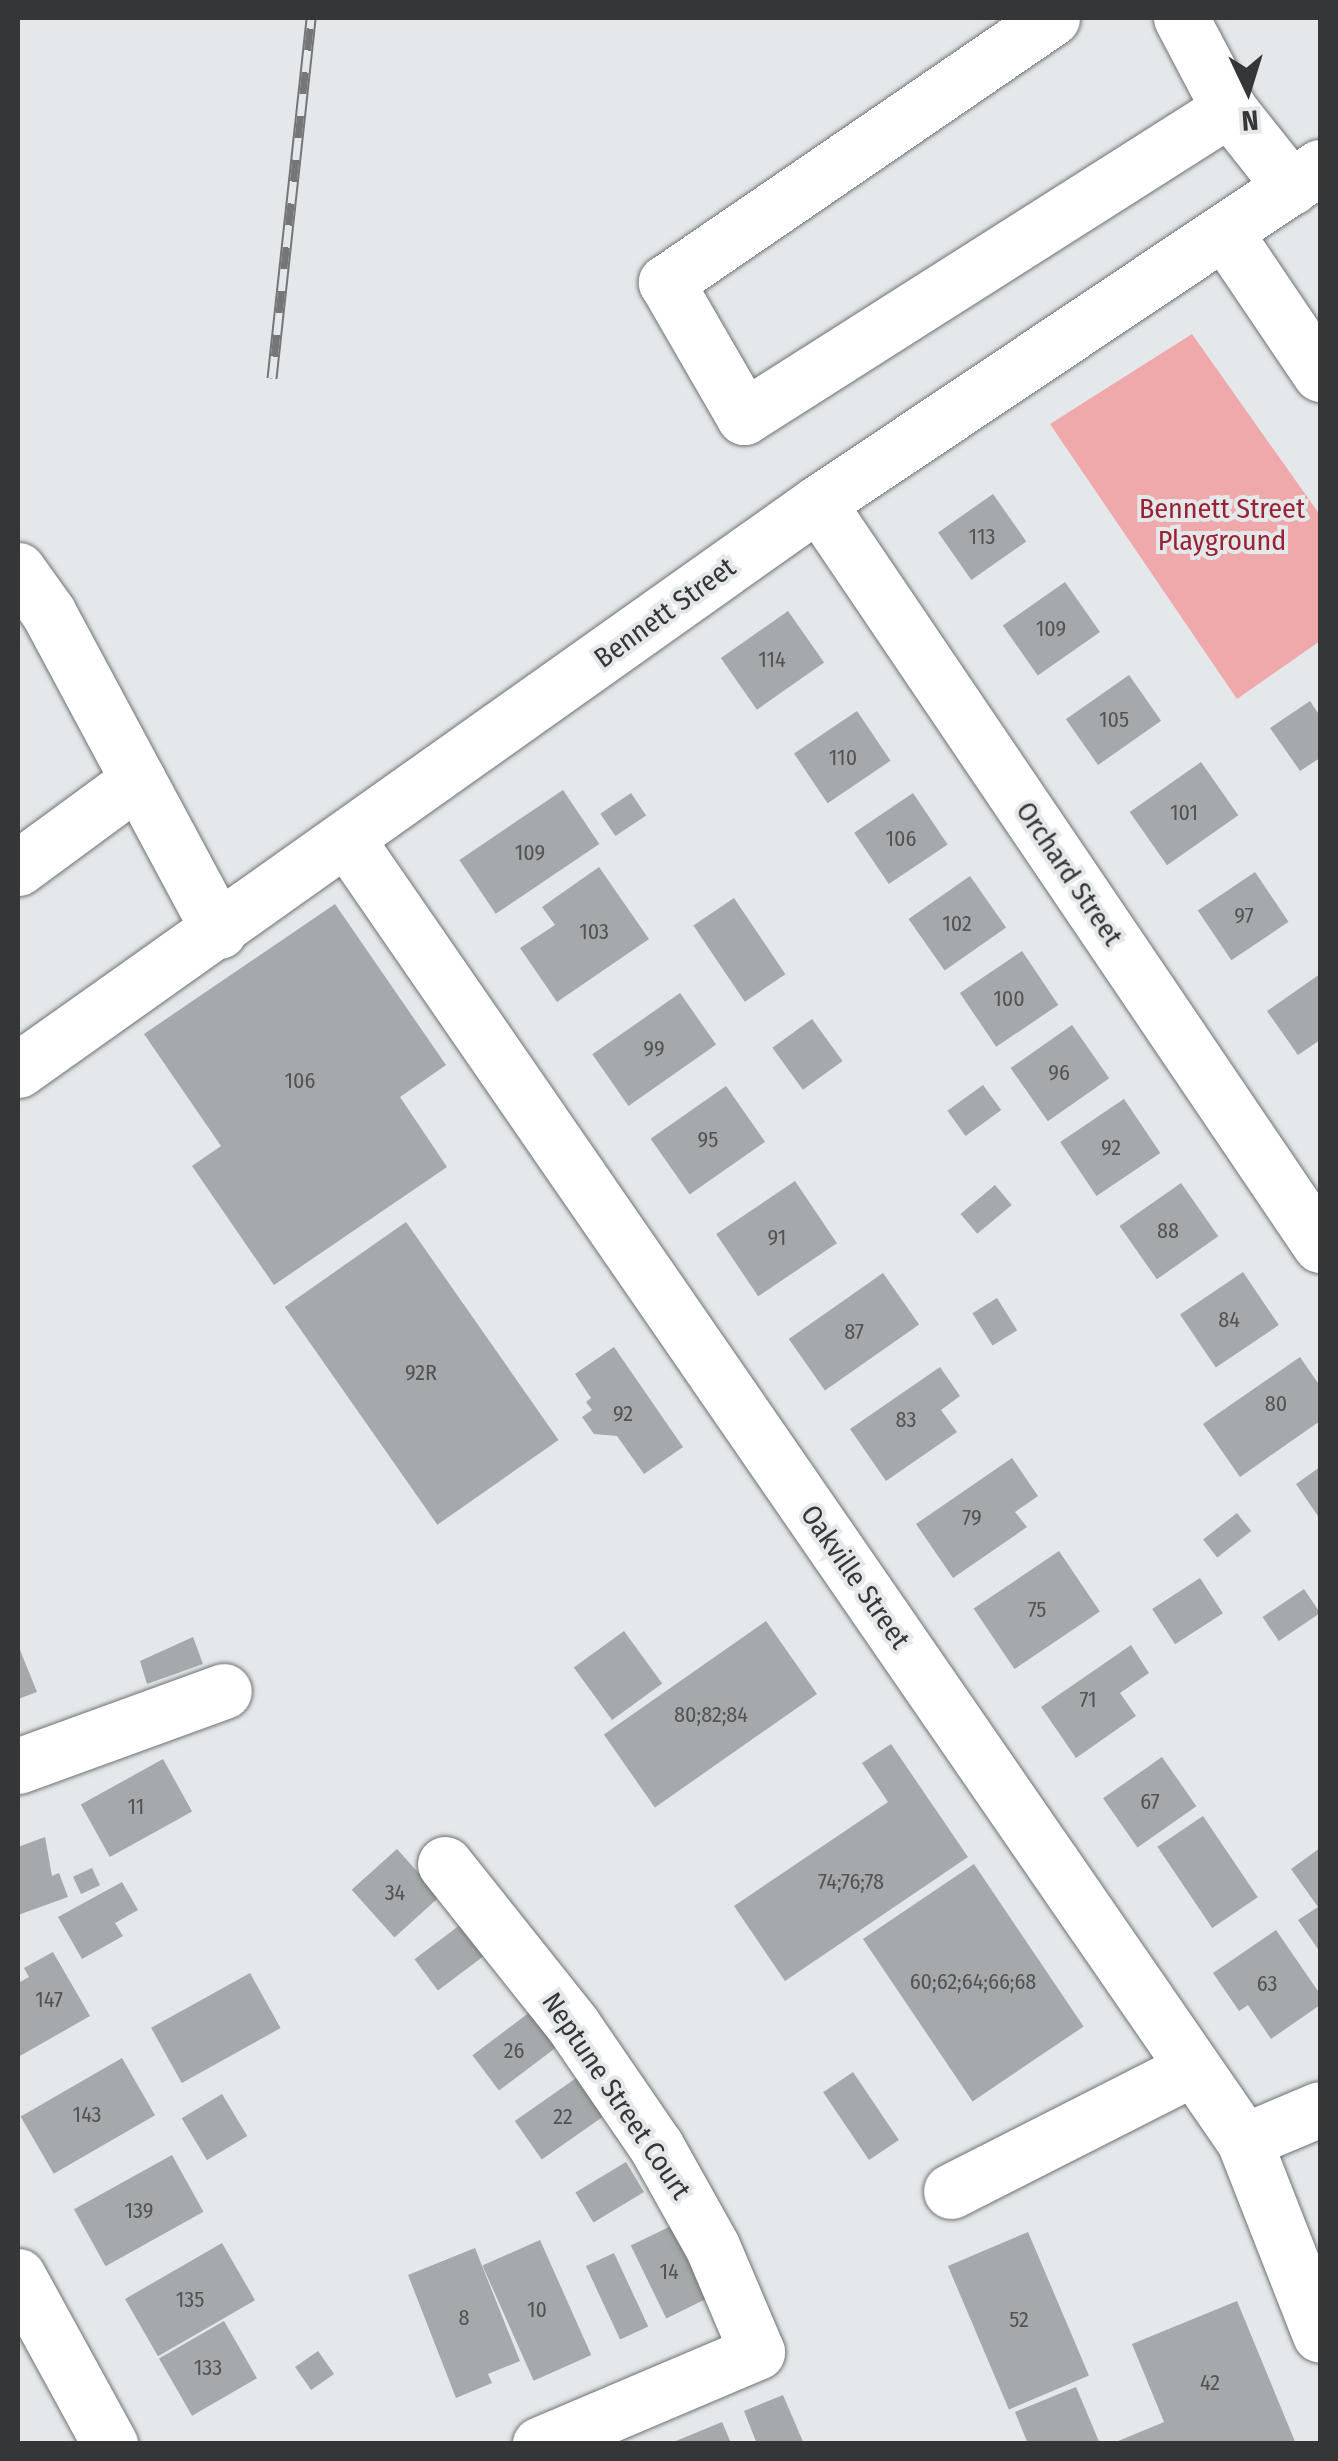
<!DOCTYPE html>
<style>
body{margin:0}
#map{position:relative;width:1338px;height:2461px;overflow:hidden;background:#e4e8ea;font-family:"Fira Sans Condensed",sans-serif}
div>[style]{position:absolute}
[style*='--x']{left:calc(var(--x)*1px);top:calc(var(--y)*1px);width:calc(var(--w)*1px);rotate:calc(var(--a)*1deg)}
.green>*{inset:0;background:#efa9ab}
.building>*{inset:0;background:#a6a9ab;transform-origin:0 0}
.roads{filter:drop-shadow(0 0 2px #6e7273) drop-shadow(0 0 2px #6e7273)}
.minor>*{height:55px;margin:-27.5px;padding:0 27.5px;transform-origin:27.5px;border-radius:27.5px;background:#fff}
.rail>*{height:11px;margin-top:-5.5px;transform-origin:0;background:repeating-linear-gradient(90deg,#e4e8ea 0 22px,#747677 0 44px);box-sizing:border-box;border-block:2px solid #747677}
span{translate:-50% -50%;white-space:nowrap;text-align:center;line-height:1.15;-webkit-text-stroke:8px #e4e8ea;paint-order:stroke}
.number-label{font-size:22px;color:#515354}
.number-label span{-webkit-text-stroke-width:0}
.park-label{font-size:28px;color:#992235}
.street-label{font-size:28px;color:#353637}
.frame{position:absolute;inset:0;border:20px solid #353637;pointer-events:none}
.north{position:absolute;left:1198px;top:40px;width:100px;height:100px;-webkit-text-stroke:8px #e4e8ea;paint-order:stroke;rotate:176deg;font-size:28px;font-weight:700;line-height:40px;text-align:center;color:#353637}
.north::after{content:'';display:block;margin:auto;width:35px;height:45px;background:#353637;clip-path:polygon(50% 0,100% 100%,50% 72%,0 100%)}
</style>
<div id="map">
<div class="green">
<i style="clip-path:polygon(1192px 334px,1320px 515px,1320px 641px,1237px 699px,1050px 424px)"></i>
</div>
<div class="building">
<i style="left:993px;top:494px;width:58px;height:67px;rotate:55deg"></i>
<i style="left:1065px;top:582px;width:61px;height:76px;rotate:55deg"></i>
<i style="left:788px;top:611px;width:63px;height:82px;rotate:55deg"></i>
<i style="left:1129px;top:675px;width:56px;height:77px;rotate:55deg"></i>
<i style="clip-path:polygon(1310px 701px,1320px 716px,1320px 758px,1300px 771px,1270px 728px)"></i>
<i style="left:857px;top:711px;width:60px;height:76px;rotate:56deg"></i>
<i style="left:1201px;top:762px;width:65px;height:87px;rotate:55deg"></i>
<i style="left:563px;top:790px;width:65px;height:125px;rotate:56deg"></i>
<i style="left:631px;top:793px;width:27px;height:37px;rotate:56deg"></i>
<i style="left:913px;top:793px;width:62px;height:71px;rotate:56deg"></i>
<i style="clip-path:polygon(599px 867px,649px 939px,557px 1002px,520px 948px,555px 925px,542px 907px)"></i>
<i style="left:1255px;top:872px;width:60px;height:69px;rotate:56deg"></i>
<i style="left:970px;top:876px;width:63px;height:75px;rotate:55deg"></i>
<i style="left:734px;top:898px;width:92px;height:49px;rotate:56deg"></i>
<i style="clip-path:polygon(335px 904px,446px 1065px,400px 1097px,447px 1167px,274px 1285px,192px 1166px,221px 1146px,144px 1034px)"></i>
<i style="left:1022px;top:951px;width:65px;height:75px;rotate:56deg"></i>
<i style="clip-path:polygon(1320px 974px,1320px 1040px,1298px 1055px,1267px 1011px)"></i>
<i style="left:680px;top:993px;width:63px;height:107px;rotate:55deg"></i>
<i style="left:812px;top:1019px;width:52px;height:49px;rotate:54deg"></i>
<i style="left:1072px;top:1025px;width:65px;height:75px;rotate:55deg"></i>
<i style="left:983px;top:1085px;width:31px;height:44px;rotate:54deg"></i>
<i style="left:726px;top:1086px;width:68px;height:92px;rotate:55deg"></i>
<i style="left:1124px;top:1099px;width:65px;height:77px;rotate:56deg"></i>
<i style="left:795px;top:1181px;width:75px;height:95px;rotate:56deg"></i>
<i style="left:1181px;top:1183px;width:65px;height:75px;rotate:55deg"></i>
<i style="left:995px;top:1185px;width:26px;height:45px;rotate:50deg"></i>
<i style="left:406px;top:1222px;width:266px;height:148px;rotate:55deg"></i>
<i style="left:1243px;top:1272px;width:64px;height:76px;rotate:56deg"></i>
<i style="left:883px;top:1273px;width:63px;height:115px;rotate:55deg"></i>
<i style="left:997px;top:1298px;width:38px;height:29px;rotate:58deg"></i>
<i style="clip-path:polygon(614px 1347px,683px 1447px,644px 1474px,617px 1436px,594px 1434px,582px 1417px,592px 1410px,586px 1402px,591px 1398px,575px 1374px)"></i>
<i style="clip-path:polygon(1300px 1357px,1320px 1386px,1320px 1421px,1240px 1477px,1203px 1424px)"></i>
<i style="clip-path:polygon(940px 1367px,960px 1396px,941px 1410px,957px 1432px,886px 1481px,850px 1429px)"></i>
<i style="clip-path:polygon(1012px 1458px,1038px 1496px,1015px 1512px,1027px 1527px,953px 1578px,916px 1524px)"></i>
<i style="clip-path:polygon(1320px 1467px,1320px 1519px,1296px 1484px)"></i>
<i style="left:1237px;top:1513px;width:23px;height:43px;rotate:52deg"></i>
<i style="left:1059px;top:1551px;width:73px;height:103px;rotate:56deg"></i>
<i style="left:1200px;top:1578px;width:42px;height:57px;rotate:57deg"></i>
<i style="left:1304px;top:1589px;width:29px;height:50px;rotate:56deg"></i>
<i style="left:766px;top:1621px;width:89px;height:198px;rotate:55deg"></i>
<i style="left:624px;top:1631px;width:65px;height:62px;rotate:54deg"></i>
<i style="clip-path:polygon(193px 1637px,203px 1664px,147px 1684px,140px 1661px)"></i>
<i style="clip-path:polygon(18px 1645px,37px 1692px,18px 1699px)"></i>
<i style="clip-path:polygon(1131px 1645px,1149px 1673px,1120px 1693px,1136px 1716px,1076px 1758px,1041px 1707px)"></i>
<i style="clip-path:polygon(891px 1744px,968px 1857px,785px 1981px,734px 1906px,888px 1802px,862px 1763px)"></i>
<i style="left:1162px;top:1757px;width:60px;height:72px;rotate:55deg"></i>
<i style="left:163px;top:1759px;width:60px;height:94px;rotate:61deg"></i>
<i style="left:1203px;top:1816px;width:98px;height:55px;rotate:56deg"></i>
<i style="clip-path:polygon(45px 1837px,52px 1876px,59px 1873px,68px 1897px,18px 1915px,18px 1847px)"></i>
<i style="clip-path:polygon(1320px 1848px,1320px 1952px,1298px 1920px,1318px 1907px,1291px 1869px)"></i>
<i style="left:397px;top:1849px;width:64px;height:61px;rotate:48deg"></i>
<i style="left:974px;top:1864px;width:196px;height:134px;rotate:56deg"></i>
<i style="left:92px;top:1868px;width:19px;height:21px;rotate:65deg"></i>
<i style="clip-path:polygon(122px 1882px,138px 1910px,115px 1923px,123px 1936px,82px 1959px,58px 1917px)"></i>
<i style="left:464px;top:1922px;width:39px;height:62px;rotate:53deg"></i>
<i style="clip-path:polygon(1276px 1930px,1320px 1994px,1320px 2005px,1271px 2039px,1248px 2005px,1239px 2011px,1213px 1973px)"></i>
<i style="clip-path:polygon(53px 1952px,90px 2016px,18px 2057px,18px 1983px,29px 1977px,24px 1968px)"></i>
<i style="left:250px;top:1973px;width:63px;height:113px;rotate:61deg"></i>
<i style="left:530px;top:2012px;width:44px;height:72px;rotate:53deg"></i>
<i style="left:122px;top:2058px;width:66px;height:117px;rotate:60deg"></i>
<i style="left:853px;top:2072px;width:82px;height:36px;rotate:56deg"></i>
<i style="left:582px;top:2074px;width:47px;height:82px;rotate:55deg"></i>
<i style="left:222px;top:2094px;width:49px;height:47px;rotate:59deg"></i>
<i style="left:172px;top:2155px;width:65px;height:112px;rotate:61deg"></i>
<i style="left:626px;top:2162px;width:35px;height:59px;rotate:59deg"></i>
<i style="left:673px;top:2225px;width:81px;height:47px;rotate:64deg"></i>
<i style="left:1028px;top:2232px;width:156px;height:87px;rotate:67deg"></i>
<i style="left:540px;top:2240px;width:126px;height:63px;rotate:66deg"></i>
<i style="left:222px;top:2243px;width:66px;height:112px;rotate:60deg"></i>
<i style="clip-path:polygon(475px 2248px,520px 2361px,488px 2374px,492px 2383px,456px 2398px,408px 2275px)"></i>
<i style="left:614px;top:2253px;width:81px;height:31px;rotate:65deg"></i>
<i style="clip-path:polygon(1237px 2301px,1296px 2444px,1111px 2444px,1164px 2422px,1132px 2344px)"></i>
<i style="left:224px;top:2321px;width:66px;height:75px;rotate:60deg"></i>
<i style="left:318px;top:2351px;width:28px;height:28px;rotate:55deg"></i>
<i style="clip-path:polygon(1076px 2387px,1100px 2444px,1028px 2444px,1015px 2412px)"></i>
<i style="clip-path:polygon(783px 2395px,804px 2444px,757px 2444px,744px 2411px)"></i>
<i style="clip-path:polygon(722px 2422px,731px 2443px,671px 2443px)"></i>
</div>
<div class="roads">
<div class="minor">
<i style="--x:1052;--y:18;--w:468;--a:145.6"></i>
<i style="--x:666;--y:282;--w:156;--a:60"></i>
<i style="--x:744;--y:417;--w:575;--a:-32.42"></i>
<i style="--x:1181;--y:18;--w:103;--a:62.2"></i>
<i style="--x:1229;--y:109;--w:100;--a:51.5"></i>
<i style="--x:1225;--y:233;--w:170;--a:56"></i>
<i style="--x:818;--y:503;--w:896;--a:55.92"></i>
<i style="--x:18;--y:570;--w:52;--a:54.5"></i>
<i style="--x:48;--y:612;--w:362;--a:61.8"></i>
<i style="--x:348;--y:841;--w:1579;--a:55.42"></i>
<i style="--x:1244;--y:2141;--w:208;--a:68.6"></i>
<i style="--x:18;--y:868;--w:149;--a:-36.3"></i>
<i style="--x:18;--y:1070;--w:981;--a:-35.33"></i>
<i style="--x:818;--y:503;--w:604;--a:-33.8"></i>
<i style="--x:18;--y:1766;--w:219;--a:-20"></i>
<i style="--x:445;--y:1864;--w:206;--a:51.5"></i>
<i style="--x:573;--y:2025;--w:147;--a:55.6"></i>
<i style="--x:656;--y:2146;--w:115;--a:60.8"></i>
<i style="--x:712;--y:2246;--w:115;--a:67"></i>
<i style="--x:757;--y:2352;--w:236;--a:157"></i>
<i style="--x:1244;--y:2141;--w:82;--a:-22.8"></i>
<i style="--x:951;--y:2191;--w:271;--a:-26.9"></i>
<i style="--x:18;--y:2276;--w:192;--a:61.3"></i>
</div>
</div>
<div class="rail">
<i style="--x:272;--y:378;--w:362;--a:-83.8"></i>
</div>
<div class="number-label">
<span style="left:982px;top:537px">113</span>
<span style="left:1051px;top:629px">109</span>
<span style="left:772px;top:660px">114</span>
<span style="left:1114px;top:720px">105</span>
<span style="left:843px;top:758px">110</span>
<span style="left:1184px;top:813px">101</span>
<span style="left:901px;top:839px">106</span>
<span style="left:530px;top:853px">109</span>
<span style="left:1244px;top:916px">97</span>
<span style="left:957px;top:924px">102</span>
<span style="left:594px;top:932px">103</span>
<span style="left:1009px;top:999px">100</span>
<span style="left:654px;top:1049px">99</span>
<span style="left:1059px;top:1073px">96</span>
<span style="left:300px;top:1081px">106</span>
<span style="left:708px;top:1140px">95</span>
<span style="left:1111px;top:1148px">92</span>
<span style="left:1168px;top:1231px">88</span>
<span style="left:777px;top:1238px">91</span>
<span style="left:1229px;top:1320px">84</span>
<span style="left:854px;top:1332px">87</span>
<span style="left:421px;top:1373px">92R</span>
<span style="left:1276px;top:1404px">80</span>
<span style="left:623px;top:1414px">92</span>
<span style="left:906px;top:1420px">83</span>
<span style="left:972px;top:1518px">79</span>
<span style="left:1037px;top:1610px">75</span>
<span style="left:1088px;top:1700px">71</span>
<span style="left:711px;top:1715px">80;82;84</span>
<span style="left:1150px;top:1802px">67</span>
<span style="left:136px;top:1807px">11</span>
<span style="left:851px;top:1882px">74;76;78</span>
<span style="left:395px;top:1893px">34</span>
<span style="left:973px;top:1982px">60;62;64;66;68</span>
<span style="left:1267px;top:1984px">63</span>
<span style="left:49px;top:2000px">147</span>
<span style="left:514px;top:2051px">26</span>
<span style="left:87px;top:2115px">143</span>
<span style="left:563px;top:2117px">22</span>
<span style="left:139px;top:2211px">139</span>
<span style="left:669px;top:2272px">14</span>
<span style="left:190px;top:2300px">135</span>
<span style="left:537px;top:2310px">10</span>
<span style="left:464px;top:2318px">8</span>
<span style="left:1019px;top:2320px">52</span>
<span style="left:208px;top:2368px">133</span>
<span style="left:1210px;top:2383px">42</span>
</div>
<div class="park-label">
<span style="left:1222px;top:525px">Bennett Street<br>Playground</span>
</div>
<div class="street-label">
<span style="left:665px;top:613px;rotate:-36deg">Bennett Street</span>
<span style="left:1069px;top:874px;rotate:56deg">Orchard Street</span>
<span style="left:855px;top:1577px;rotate:55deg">Oakville Street</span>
<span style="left:616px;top:2096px;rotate:56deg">Neptune Street Court</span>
</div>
<div class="frame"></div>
<div class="north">N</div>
</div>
